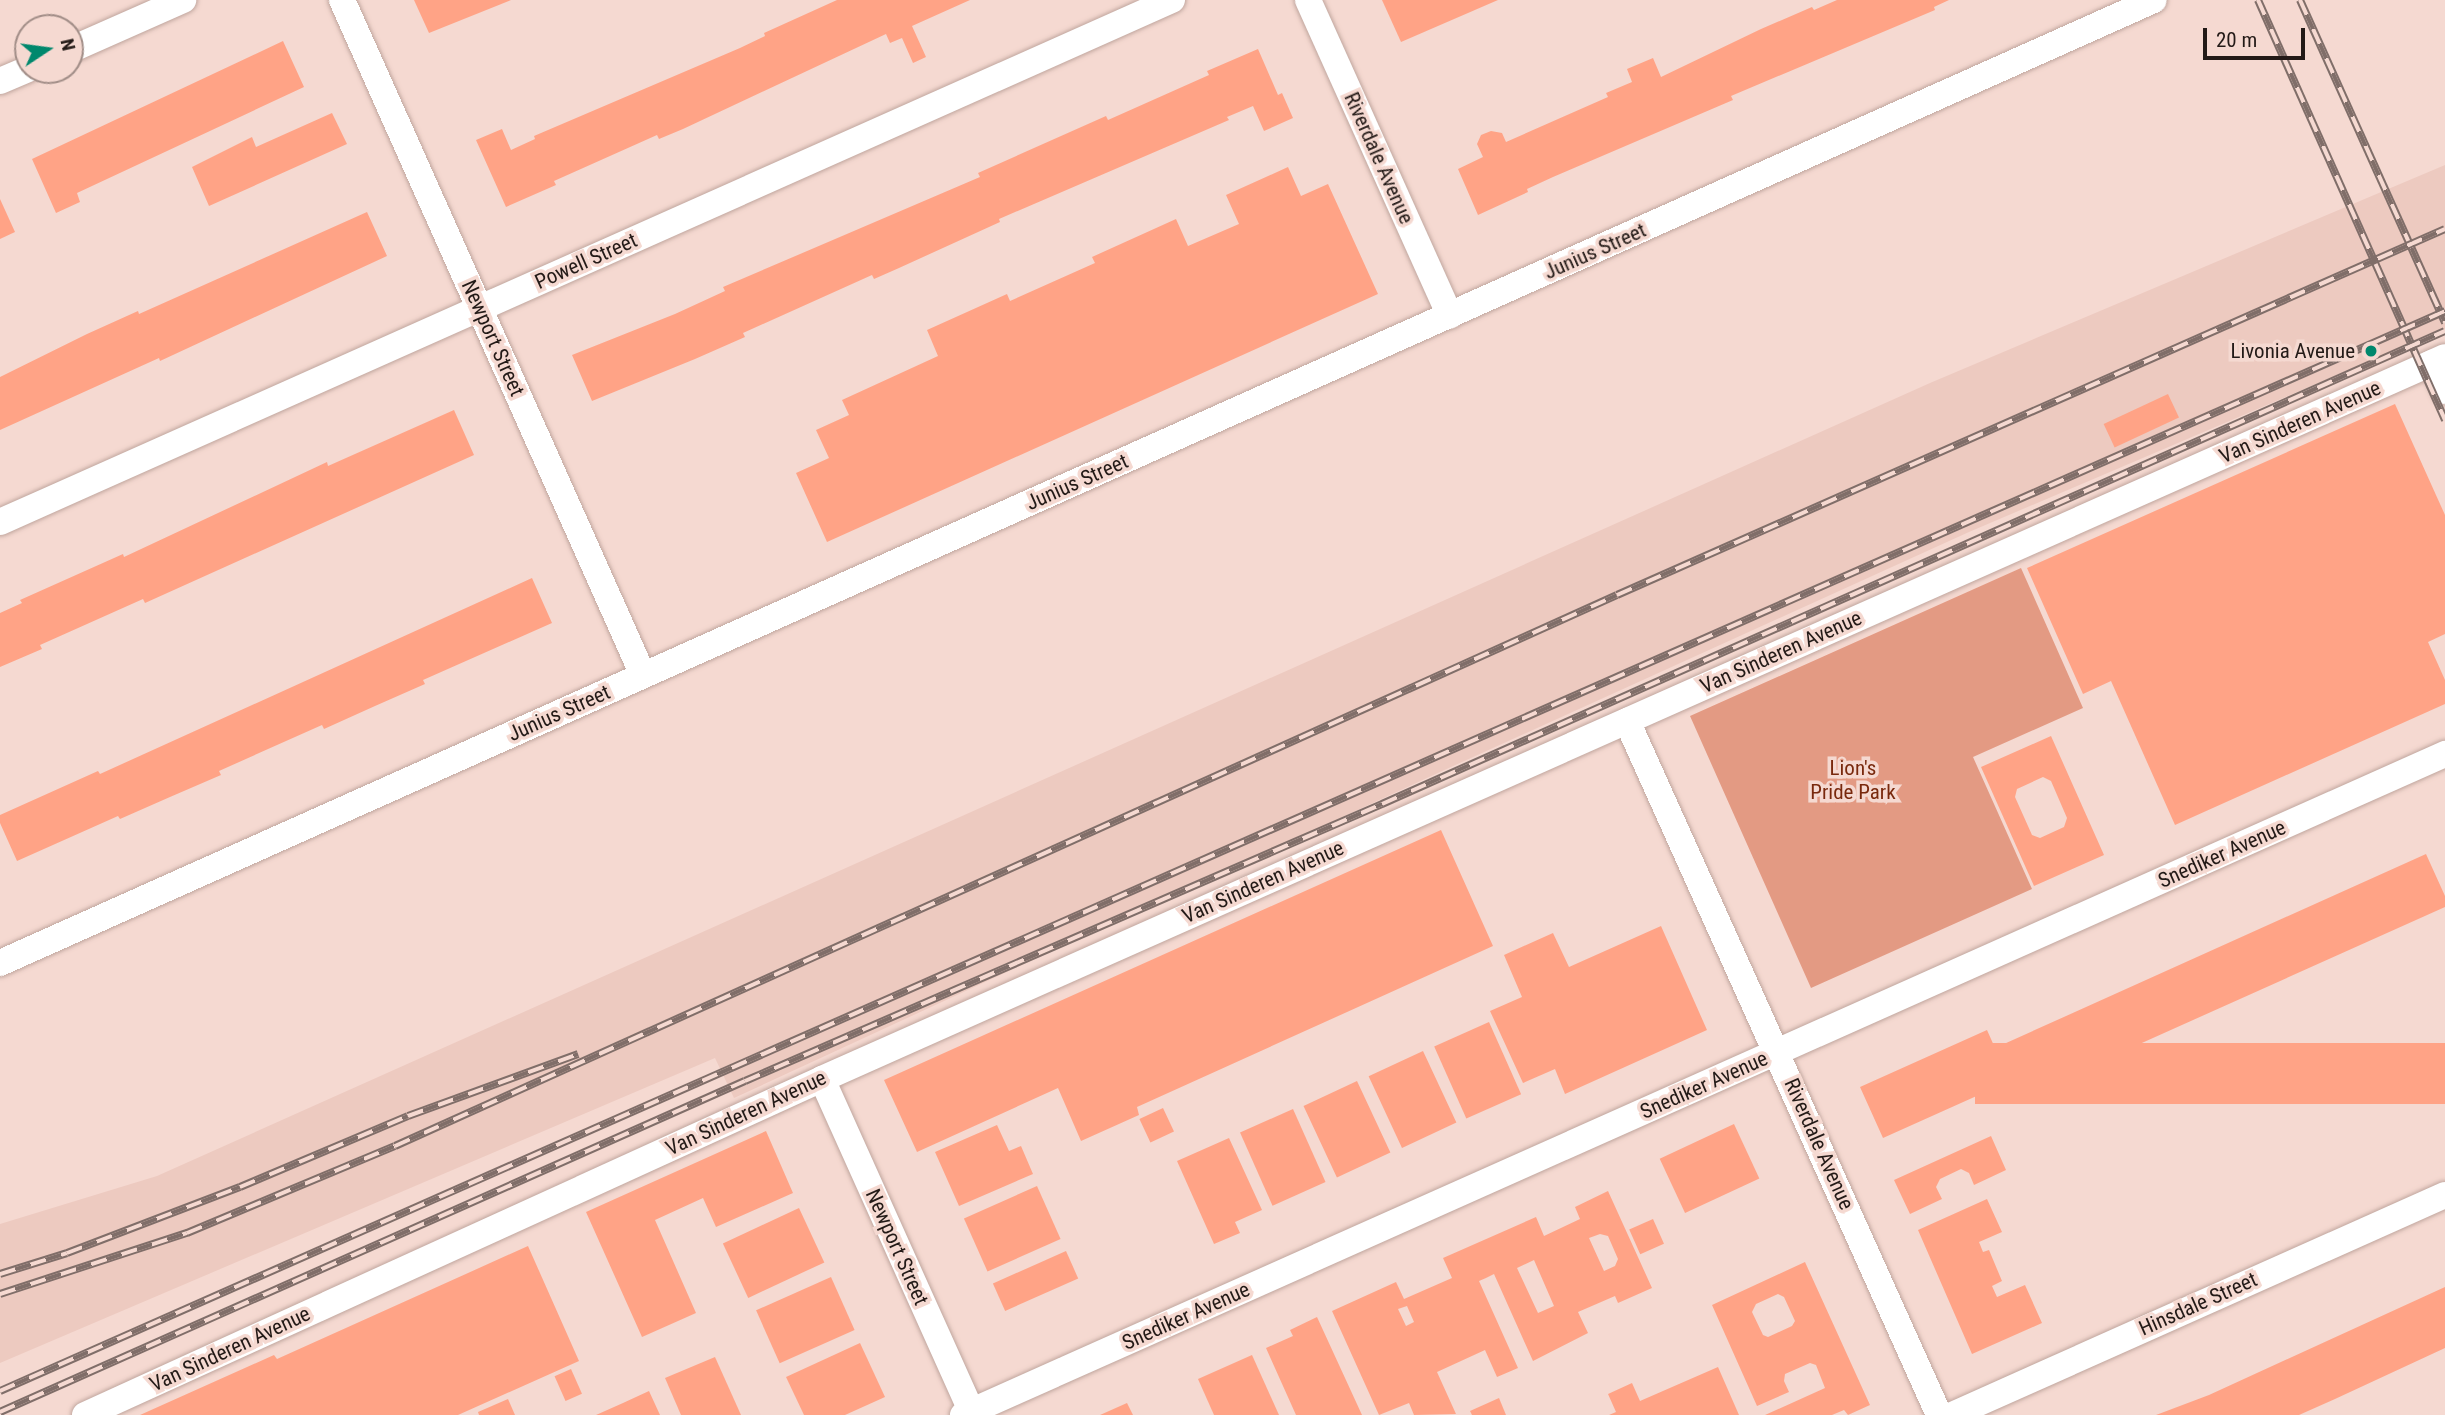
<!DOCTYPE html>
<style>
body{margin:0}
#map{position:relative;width:2445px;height:1415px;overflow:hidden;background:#f5d9d1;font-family:"Roboto Condensed",sans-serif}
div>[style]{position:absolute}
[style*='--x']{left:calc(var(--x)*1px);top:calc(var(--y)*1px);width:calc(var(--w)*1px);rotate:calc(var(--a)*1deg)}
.built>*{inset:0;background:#edcac0}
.green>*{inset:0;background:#e39a83}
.building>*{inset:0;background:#ffa386;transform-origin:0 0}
.roads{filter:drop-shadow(0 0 2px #c0a69e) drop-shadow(0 0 2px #c0a69e)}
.minor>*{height:26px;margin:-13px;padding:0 13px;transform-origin:13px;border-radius:13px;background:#fff}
.rail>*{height:8px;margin-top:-4px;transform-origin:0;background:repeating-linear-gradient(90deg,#f5d9d1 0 16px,#806e69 0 32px);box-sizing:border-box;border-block:2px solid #806e69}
.dots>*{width:19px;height:19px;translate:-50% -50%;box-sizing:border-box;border:4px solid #f5d9d1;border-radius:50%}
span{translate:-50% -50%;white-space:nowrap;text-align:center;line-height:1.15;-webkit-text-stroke:7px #f5d9d1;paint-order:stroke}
.street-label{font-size:21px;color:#231a17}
.poi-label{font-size:21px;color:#231a17}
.right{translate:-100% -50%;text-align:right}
.park-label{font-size:21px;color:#79290d}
.north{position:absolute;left:14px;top:14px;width:70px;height:70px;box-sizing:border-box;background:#f5d9d1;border:2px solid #a18d87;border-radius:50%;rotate:77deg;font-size:19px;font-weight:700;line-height:28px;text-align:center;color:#231a17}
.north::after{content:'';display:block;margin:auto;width:24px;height:32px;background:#00886d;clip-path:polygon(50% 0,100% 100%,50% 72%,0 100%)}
.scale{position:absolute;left:2203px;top:28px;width:102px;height:32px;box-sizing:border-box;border:4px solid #231a17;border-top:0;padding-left:9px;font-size:21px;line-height:24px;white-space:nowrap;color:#231a17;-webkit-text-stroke:5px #f5d9d1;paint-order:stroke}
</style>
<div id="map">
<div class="built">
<i style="clip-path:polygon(2445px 165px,2445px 329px,1969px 532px,1440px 772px,734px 1098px,715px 1058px,0 1363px,0 1224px,157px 1176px,1930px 383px)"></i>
</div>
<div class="green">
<i style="clip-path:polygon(2021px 568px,2083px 708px,1973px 757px,2032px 889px,1811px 988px,1690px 716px)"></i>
</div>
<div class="building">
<i style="clip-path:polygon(414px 0,511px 0,429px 33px)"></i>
<i style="clip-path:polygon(837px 0,970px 0,912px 26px,926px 57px,913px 63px,902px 38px,890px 43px,886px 34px,683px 129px,659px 139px,657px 135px,554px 181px,556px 185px,506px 207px,476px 140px,502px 129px,511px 150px,535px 139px,534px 136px,740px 48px,765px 36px,764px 33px)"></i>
<i style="clip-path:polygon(1382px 0,1498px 0,1401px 42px)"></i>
<i style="clip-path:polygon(1837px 0,1949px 0,1934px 7px,1935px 10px,1731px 96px,1733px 100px,1553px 177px,1527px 189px,1528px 192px,1478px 215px,1458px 169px,1483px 157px,1477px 144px,1481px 135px,1491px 131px,1502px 133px,1506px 142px,1608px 97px,1606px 93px,1632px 82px,1627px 69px,1653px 58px,1661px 77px,1761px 29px,1812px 7px,1814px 10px)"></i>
<i style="clip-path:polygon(283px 41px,304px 87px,77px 193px,80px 202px,56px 213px,32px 159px)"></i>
<i style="clip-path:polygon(1258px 49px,1278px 95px,1282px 93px,1293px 118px,1264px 131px,1253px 106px,1227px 117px,1229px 120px,999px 219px,1000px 222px,899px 268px,874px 279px,872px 275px,743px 333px,745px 337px,695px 359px,592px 401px,572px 355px,675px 314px,725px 291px,723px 287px,980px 177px,978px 173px,1106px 116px,1108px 120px,1209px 75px,1207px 71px)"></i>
<i style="clip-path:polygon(332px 113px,347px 144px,209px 206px,192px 167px,252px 137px,256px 147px)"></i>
<i style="clip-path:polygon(1288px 167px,1301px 196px,1328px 184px,1378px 294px,827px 542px,796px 473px,829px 458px,816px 430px,849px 415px,842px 400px,938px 356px,927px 330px,1007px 294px,1010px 301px,1095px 263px,1092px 257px,1176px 219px,1188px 246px,1239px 224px,1226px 195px)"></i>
<i style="clip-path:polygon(0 199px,15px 232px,0 239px)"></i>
<i style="clip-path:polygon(367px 212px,387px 256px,160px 361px,159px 358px,0 430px,0 377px,87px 334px,138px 311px,139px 314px)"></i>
<i style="left:2168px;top:394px;width:26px;height:71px;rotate:65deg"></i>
<i style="clip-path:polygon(2395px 404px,2445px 515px,2445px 634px,2428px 642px,2445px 680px,2445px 704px,2175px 825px,2111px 681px,2083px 694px,2027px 568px)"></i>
<i style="clip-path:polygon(454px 410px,474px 455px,145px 603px,143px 599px,40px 645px,42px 649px,0 667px,0 613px,22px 603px,20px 600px,123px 554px,124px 557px,327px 462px,328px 466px)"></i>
<i style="clip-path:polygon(532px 578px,552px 623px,423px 680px,425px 684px,375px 706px,324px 729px,322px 725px,219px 771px,221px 775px,170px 797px,120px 819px,118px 816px,17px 861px,0 823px,0 815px,98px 771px,100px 774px)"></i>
<i style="clip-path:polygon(evenodd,2051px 736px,2104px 855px,2034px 886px,1981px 767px,2051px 736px,2043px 777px,2051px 781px,2067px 818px,2064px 827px,2040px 838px,2032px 835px,2015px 797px,2017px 789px,2043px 777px)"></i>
<i style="clip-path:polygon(1441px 830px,1493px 946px,1137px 1107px,1139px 1115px,1081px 1141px,1058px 1088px,917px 1152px,884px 1080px)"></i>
<i style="clip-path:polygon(2426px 854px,2445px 896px,2445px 907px,2017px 1099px,2010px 1081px,1883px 1138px,1860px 1087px,1987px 1030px,1995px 1048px)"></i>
<i style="clip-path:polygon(1661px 926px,1707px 1030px,1565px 1094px,1555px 1069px,1523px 1083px,1490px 1011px,1522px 997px,1504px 955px,1553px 933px,1569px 967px)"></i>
<i style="left:1489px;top:1022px;width:79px;height:60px;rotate:66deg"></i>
<i style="left:2445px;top:1043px;width:61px;height:470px;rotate:90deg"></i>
<i style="left:1423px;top:1051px;width:79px;height:60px;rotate:65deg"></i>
<i style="left:1357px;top:1081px;width:79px;height:59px;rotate:65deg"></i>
<i style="left:1163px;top:1108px;width:26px;height:26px;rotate:65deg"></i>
<i style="left:1293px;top:1109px;width:80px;height:58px;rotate:66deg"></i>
<i style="left:1734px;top:1124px;width:60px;height:82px;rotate:65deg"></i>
<i style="clip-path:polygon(997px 1125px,1009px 1151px,1021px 1146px,1033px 1174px,959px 1206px,935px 1152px)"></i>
<i style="clip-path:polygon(766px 1131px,793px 1193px,716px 1227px,703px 1198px,655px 1220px,696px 1313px,642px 1337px,586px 1212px)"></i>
<i style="clip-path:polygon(1991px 1136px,2006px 1170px,1974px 1185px,1969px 1173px,1961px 1169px,1940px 1179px,1936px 1187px,1942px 1199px,1910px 1214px,1894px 1180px)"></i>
<i style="clip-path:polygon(1229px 1138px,1262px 1210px,1235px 1222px,1240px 1233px,1214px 1244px,1177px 1161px)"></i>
<i style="left:1037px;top:1186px;width:58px;height:80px;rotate:66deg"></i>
<i style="clip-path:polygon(evenodd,1608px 1191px,1652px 1288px,1618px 1303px,1615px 1296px,1578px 1312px,1588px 1333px,1533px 1361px,1494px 1274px,1486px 1278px,1479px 1281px,1518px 1368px,1497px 1377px,1485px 1350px,1437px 1372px,1456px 1414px,1414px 1415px,1409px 1403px,1379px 1415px,1332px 1311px,1396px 1282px,1404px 1299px,1452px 1278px,1443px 1258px,1536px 1217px,1544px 1236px,1580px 1219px,1575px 1207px,1608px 1191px,1600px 1234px,1608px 1236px,1618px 1259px,1615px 1266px,1604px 1271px,1589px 1238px,1600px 1234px,1608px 1191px,1534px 1260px,1554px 1306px,1538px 1313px,1517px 1268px,1534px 1260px,1608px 1191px,1407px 1306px,1414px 1322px,1406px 1326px,1398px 1309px,1407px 1306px)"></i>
<i style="clip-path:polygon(1987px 1199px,2002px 1232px,1979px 1242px,1983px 1252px,1989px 1250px,2002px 1281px,1992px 1286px,1997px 1297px,2025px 1285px,2042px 1323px,1972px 1354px,1918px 1230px)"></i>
<i style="left:799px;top:1208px;width:60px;height:84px;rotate:65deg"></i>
<i style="left:1653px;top:1219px;width:27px;height:26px;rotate:66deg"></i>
<i style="clip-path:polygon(528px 1246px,579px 1361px,458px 1415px,140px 1415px,274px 1355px,277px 1359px)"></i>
<i style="left:1066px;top:1251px;width:30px;height:80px;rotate:66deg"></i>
<i style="clip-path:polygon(evenodd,1805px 1262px,1870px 1405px,1848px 1415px,1844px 1410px,1832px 1415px,1765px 1415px,1825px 1388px,1816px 1365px,1810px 1363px,1785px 1374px,1784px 1381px,1789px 1392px,1757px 1406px,1712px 1305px,1805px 1262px,1778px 1294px,1784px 1297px,1795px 1321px,1792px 1326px,1768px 1337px,1763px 1335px,1752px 1312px,1756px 1304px,1778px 1294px)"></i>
<i style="left:831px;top:1277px;width:58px;height:82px;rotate:66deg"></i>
<i style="clip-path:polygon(2445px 1287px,2445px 1348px,2335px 1399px,2299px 1415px,2156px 1415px,2209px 1395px)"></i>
<i style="clip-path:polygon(1317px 1317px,1362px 1415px,1296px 1415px,1266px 1348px,1293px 1336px,1290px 1330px)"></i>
<i style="clip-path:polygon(860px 1343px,885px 1397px,845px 1415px,804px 1415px,786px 1377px)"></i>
<i style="clip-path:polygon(1252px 1355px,1279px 1415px,1214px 1415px,1198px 1379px)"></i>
<i style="clip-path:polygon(715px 1357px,741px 1415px,681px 1415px,665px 1378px)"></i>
<i style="clip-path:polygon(1718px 1367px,1739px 1415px,1609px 1415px,1616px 1412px,1608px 1394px,1632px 1383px,1640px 1401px)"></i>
<i style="left:571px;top:1369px;width:27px;height:18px;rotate:66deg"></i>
<i style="clip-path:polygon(649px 1391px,660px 1415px,596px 1415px,623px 1403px)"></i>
<i style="clip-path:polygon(1499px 1398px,1506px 1415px,1472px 1415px,1470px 1411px)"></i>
<i style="clip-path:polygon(508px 1399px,515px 1415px,479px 1415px,478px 1412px)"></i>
<i style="clip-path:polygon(1127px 1403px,1133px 1415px,1100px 1415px)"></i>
</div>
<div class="roads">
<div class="minor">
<i style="--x:342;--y:0;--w:739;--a:65.97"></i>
<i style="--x:1308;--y:0;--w:346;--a:65.8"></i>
<i style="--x:70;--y:50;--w:124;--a:-23.9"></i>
<i style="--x:0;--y:81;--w:30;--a:-23"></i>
<i style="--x:2432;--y:363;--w:31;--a:65"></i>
<i style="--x:0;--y:522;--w:1283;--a:-24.01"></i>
<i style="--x:1627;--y:721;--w:761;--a:65.79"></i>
<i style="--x:0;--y:963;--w:2359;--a:-24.09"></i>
<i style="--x:822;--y:1079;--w:368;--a:65.8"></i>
<i style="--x:85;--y:1415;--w:810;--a:-24.51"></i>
<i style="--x:822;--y:1079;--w:1776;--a:-23.98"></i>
<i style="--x:963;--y:1415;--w:1623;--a:-24.04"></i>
<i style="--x:1952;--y:1415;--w:540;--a:-24.05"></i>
</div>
</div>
<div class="rail">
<i style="--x:2258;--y:0;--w:460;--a:66"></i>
<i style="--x:2300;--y:0;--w:354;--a:65.8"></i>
<i style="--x:0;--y:1274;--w:70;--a:-17.4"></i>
<i style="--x:67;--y:1253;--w:185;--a:-20.9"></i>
<i style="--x:240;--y:1187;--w:182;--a:-22.9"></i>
<i style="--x:408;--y:1116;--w:181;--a:-20"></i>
<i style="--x:0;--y:1294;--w:197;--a:-18.1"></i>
<i style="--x:187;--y:1233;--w:225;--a:-22.7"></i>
<i style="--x:395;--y:1146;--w:1340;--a:-24.27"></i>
<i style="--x:1617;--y:595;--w:905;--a:-23.85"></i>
<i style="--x:0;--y:1391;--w:2673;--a:-23.83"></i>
<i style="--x:0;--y:1412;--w:815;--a:-23.96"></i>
<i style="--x:745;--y:1081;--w:695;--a:-23.5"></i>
<i style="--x:1382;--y:804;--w:1163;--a:-23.99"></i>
</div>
<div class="dots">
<i style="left:2371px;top:351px;background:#00886d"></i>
</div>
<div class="street-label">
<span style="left:1379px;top:158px;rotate:66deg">Riverdale Avenue</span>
<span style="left:1595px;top:251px;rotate:-24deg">Junius Street</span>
<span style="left:586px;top:261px;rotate:-24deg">Powell Street</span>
<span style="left:493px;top:338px;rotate:66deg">Newport Street</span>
<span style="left:2300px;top:422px;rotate:-24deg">Van Sinderen Avenue</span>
<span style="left:1077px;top:482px;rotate:-24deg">Junius Street</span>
<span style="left:1781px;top:652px;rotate:-24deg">Van Sinderen Avenue</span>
<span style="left:559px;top:713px;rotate:-24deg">Junius Street</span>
<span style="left:2222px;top:854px;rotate:-24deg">Snediker Avenue</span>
<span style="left:1263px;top:882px;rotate:-24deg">Van Sinderen Avenue</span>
<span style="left:1704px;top:1085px;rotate:-24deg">Snediker Avenue</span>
<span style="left:746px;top:1113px;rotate:-25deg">Van Sinderen Avenue</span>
<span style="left:1819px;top:1144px;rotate:66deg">Riverdale Avenue</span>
<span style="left:897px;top:1247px;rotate:66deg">Newport Street</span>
<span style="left:2198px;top:1304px;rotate:-24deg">Hinsdale Street</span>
<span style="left:1186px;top:1316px;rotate:-24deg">Snediker Avenue</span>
<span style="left:230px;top:1349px;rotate:-25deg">Van Sinderen Avenue</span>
</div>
<div class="poi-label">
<span class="right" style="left:2355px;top:351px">Livonia Avenue</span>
</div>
<div class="park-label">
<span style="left:1853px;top:780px">Lion's<br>Pride Park</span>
</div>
<div class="north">N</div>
<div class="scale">20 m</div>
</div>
